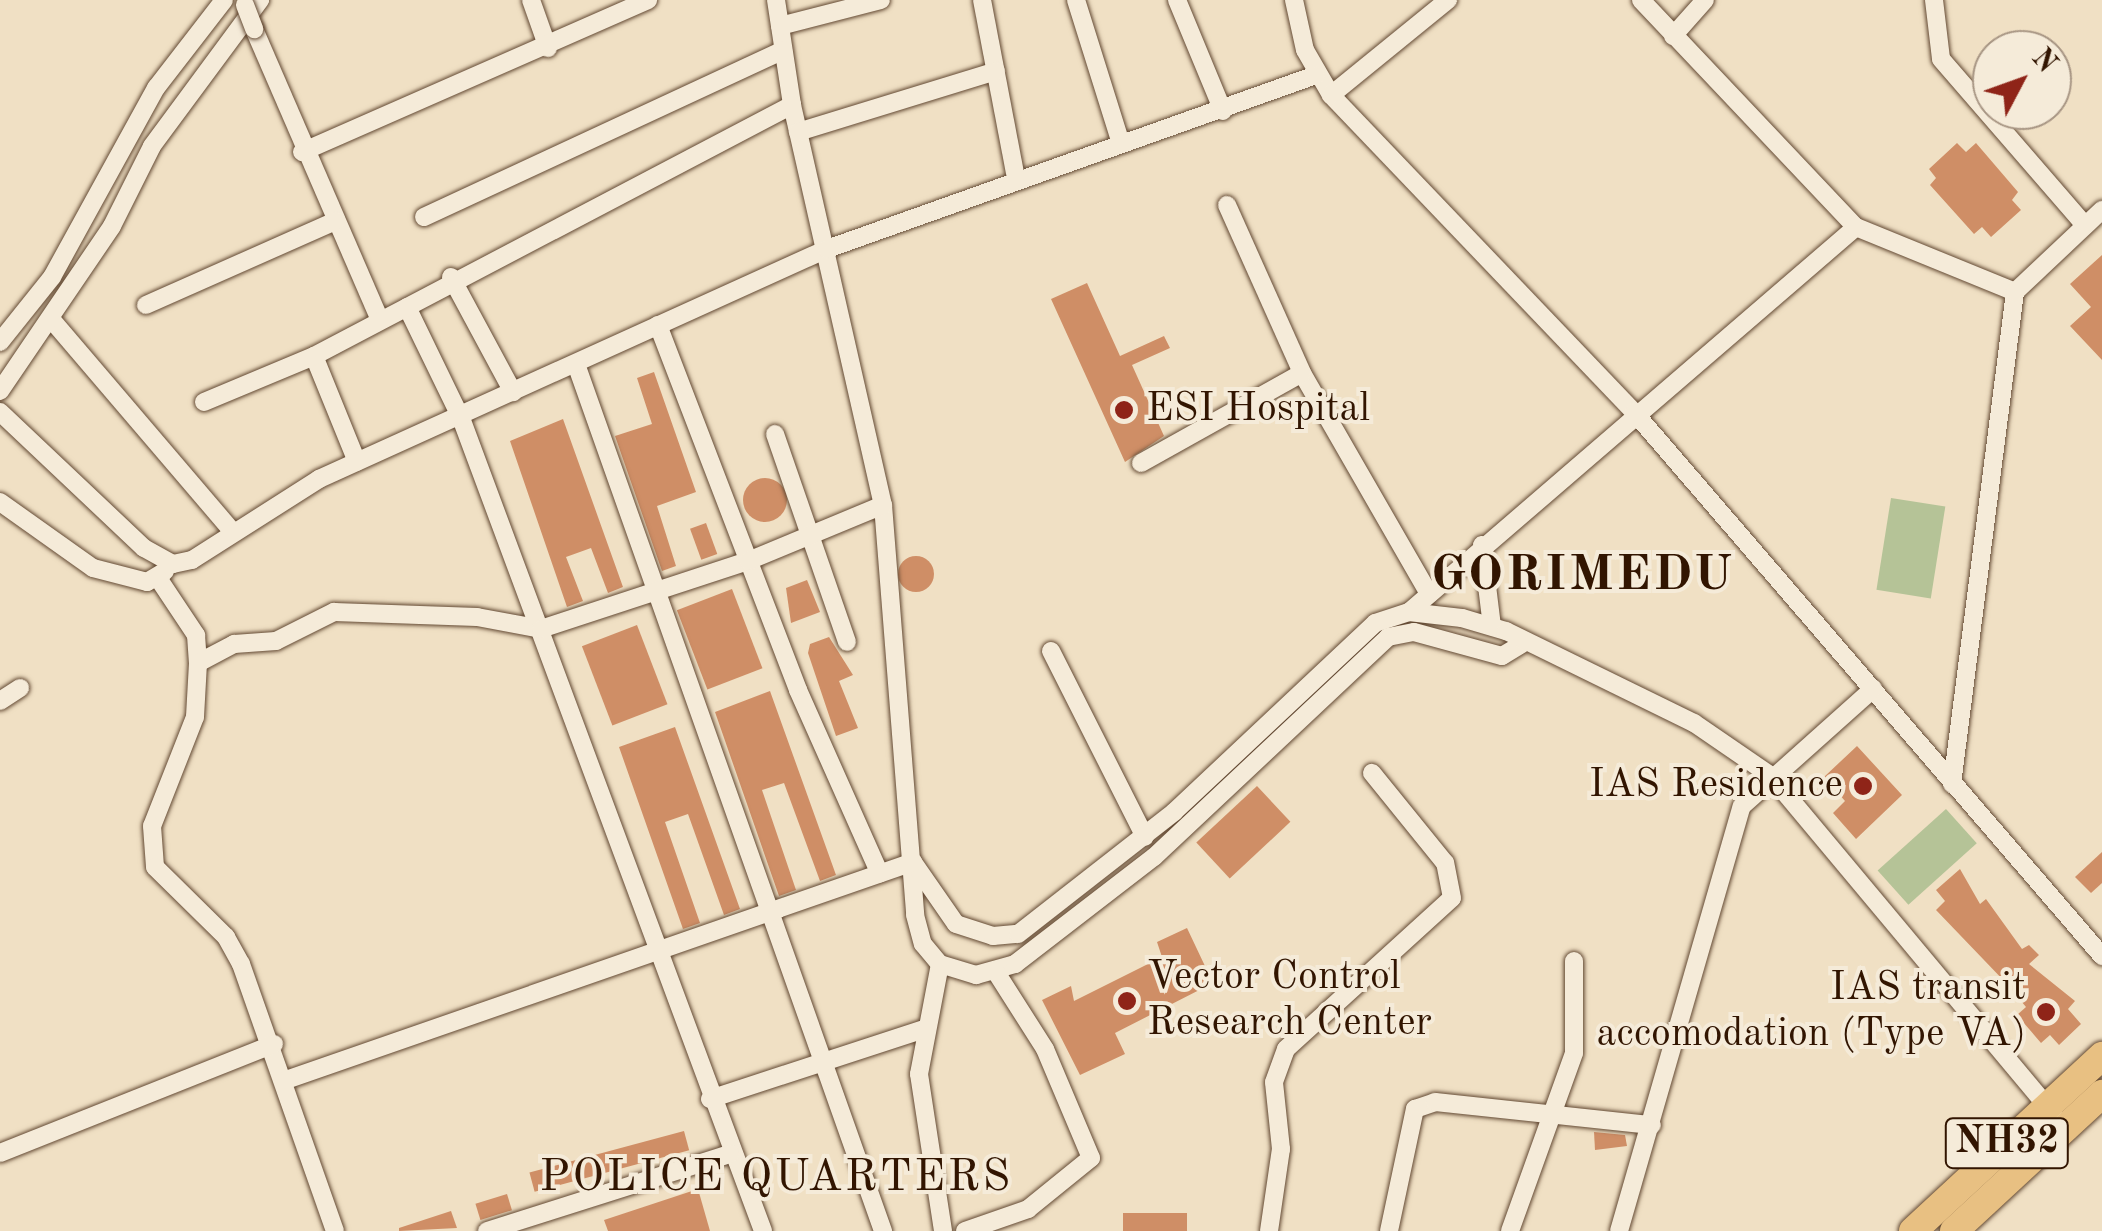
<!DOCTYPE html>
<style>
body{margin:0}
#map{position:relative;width:2102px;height:1231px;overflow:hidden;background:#f0e0c4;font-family:"Old Standard TT",serif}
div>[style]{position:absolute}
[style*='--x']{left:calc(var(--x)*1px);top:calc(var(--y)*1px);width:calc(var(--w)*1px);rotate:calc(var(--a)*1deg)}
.green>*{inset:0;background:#b5c397;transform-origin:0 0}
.building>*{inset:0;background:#cf8e66;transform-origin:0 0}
.round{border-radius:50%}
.roads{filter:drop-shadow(0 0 2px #624832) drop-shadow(0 0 2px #624832)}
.minor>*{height:18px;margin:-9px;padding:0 9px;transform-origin:9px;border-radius:9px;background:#f5ebd9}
.highway>*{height:28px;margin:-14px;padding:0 14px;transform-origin:14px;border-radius:14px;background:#e8c082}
.bridges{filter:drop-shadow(0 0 2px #624832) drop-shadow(0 0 2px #624832)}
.minor-bridge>*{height:18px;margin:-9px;padding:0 9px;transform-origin:9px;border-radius:9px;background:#f5ebd9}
.dots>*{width:28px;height:28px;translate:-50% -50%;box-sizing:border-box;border:5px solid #f5ebd9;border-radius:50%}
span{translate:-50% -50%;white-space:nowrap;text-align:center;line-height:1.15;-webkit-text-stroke:8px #f5ebd9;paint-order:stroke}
.shield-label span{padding:2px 8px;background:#f5ebd9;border:2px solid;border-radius:8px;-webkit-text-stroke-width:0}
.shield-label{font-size:38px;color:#321501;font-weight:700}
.poi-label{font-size:40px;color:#321501}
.left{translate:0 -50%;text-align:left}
.right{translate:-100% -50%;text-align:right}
.quarter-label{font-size:45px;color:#321501;letter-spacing:2.5px}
.district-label{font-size:50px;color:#321501;font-weight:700;letter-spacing:2.5px}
.north{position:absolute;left:1972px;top:30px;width:100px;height:100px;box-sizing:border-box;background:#f5ebd9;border:2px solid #a79583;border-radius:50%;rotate:49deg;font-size:28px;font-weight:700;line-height:40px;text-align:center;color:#321501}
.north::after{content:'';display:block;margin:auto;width:35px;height:45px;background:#8f2418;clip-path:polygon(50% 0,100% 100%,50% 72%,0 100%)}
</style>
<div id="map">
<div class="green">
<i style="left:1891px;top:498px;width:55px;height:93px;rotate:9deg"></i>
<i style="left:1946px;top:809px;width:46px;height:92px;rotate:48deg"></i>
</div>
<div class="building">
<i style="clip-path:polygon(1957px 143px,1966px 152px,1976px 143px,2018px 192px,2012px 200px,2021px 210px,1991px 237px,1982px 227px,1974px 234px,1930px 185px,1936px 178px,1929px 169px)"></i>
<i style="clip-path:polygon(2102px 255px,2102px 360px,2070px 326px,2091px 307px,2070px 284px)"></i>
<i style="clip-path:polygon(1087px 283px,1120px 356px,1164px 336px,1170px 348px,1132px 365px,1164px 436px,1125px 462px,1051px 299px)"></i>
<i style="clip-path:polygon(654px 372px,696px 492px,657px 506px,676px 566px,662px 571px,615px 436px,652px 424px,637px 378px)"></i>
<i style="clip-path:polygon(563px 419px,623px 587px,608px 593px,591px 548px,566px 557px,583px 601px,567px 607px,510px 441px)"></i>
<i class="round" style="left:743px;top:478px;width:44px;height:44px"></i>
<i style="left:706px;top:523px;width:33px;height:17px;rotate:70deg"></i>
<i class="round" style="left:898px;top:556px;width:36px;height:36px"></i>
<i style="clip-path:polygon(807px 580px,820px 612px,791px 623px,786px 588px)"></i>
<i style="left:732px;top:589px;width:85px;height:59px;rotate:69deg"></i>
<i style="left:637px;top:625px;width:85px;height:59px;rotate:69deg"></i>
<i style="clip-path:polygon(829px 637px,853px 675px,839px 681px,858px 728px,836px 736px,808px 653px,810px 644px)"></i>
<i style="clip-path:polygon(770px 691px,836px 875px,820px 881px,784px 783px,762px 790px,796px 890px,779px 896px,715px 712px)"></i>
<i style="clip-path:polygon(675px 727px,740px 909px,724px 915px,688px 814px,665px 822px,700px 923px,683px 929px,619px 747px)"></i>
<i style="clip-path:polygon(1857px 746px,1902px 795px,1856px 839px,1833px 813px,1845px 801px,1824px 777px)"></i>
<i style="left:1257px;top:786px;width:49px;height:83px;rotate:47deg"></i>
<i style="clip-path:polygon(2102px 852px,2102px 883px,2091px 893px,2075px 877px)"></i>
<i style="clip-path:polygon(1960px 869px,1980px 904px,1986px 899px,2022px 949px,2029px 945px,2039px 955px,2029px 964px,2075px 1001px,2068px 1009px,2081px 1024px,2059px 1045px,2050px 1035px,2041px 1043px,2017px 1015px,2026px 1007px,2007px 984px,1936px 910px,1945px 901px,1936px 890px)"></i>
<i style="clip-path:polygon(1187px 928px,1213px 983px,1115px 1033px,1125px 1054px,1080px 1075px,1042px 1000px,1071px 986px,1074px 1001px,1162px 957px,1157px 942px)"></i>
<i style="left:684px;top:1131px;width:20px;height:160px;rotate:75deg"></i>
<i style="clip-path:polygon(1594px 1132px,1625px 1135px,1627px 1146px,1595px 1150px)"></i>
<i style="clip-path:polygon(698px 1189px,710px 1231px,608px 1231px,604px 1220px)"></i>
<i style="left:507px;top:1194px;width:17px;height:33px;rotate:73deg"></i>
<i style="clip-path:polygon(451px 1211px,457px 1228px,399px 1231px,399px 1228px)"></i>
<i style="left:1123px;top:1213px;width:64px;height:18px"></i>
</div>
<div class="roads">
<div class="minor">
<i style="--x:531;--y:0;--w:51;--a:70.5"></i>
<i style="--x:776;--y:0;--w:106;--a:81.3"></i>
<i style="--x:792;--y:105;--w:410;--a:77.2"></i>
<i style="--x:883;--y:505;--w:411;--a:85.5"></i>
<i style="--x:915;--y:915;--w:30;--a:75"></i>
<i style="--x:923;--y:944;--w:26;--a:50"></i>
<i style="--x:940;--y:964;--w:38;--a:17"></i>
<i style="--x:976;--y:975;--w:41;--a:-15.8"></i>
<i style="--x:1015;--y:964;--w:175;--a:-37.6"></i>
<i style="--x:1154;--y:857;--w:321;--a:-43.2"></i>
<i style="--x:1388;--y:637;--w:26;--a:-11"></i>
<i style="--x:1414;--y:632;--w:91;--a:15.3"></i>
<i style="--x:1502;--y:656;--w:23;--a:-31"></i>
<i style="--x:982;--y:0;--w:182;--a:79.2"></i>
<i style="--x:1076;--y:0;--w:147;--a:72.6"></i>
<i style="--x:1177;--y:0;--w:120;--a:67.5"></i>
<i style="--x:1294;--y:0;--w:51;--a:77.6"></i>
<i style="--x:1305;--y:50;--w:52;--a:60"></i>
<i style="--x:1331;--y:95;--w:439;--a:46.3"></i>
<i style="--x:1634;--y:412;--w:718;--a:49.29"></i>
<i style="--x:1641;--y:0;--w:313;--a:46.6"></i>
<i style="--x:1856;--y:227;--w:172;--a:22.2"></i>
<i style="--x:1934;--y:0;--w:59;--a:83.2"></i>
<i style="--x:1941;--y:59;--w:220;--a:49.1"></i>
<i style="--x:780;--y:26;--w:104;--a:-14.4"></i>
<i style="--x:254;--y:29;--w:315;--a:66.6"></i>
<i style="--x:1673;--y:36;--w:48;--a:-48.4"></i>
<i style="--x:1331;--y:95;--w:151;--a:-39.1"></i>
<i style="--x:798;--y:132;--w:207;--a:-17.1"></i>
<i style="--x:302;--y:152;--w:378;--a:-23.7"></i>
<i style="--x:1227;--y:205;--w:184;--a:65.9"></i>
<i style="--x:1302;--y:373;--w:255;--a:60.1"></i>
<i style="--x:424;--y:217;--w:396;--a:-24.9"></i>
<i style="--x:451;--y:277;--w:131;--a:61.7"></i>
<i style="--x:146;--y:305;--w:208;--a:-23.9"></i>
<i style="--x:407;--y:307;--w:123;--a:64.1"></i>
<i style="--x:461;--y:418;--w:867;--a:69.62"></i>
<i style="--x:51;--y:319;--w:277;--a:49.5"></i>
<i style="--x:658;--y:325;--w:391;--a:69"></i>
<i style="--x:798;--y:690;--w:201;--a:66"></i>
<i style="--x:0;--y:342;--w:83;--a:-51.3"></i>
<i style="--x:52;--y:277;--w:216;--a:-61.2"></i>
<i style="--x:156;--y:88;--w:111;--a:-52.3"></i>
<i style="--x:314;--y:356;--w:114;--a:67.9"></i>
<i style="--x:576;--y:364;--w:920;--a:70.5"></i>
<i style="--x:0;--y:391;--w:199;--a:-55.8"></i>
<i style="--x:112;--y:226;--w:89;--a:-63.4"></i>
<i style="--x:152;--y:146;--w:182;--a:-53.5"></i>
<i style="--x:204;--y:402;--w:119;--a:-22.7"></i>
<i style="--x:314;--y:356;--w:540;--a:-27.7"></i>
<i style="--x:0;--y:412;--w:198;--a:43.4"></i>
<i style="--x:144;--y:548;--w:33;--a:29"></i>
<i style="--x:173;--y:564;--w:19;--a:-12"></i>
<i style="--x:192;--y:560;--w:151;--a:-32.5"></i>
<i style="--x:319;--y:479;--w:558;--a:-24.36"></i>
<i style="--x:827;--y:249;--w:519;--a:-19.59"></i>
<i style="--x:775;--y:434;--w:220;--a:70.9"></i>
<i style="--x:1141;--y:463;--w:184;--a:-29.2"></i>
<i style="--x:0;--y:502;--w:114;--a:35.4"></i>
<i style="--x:93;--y:568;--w:56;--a:14.5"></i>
<i style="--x:147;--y:582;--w:21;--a:-31"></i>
<i style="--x:1482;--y:545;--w:82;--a:83"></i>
<i style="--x:158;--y:578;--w:69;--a:56.3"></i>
<i style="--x:196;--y:635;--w:28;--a:86"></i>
<i style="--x:198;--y:663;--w:54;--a:93.2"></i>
<i style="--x:195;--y:717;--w:117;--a:111.5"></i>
<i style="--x:152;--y:826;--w:41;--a:85.8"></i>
<i style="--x:155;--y:867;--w:100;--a:44.6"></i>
<i style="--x:226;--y:937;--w:31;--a:61"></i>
<i style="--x:241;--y:964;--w:283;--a:70.6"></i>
<i style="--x:1409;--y:612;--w:590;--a:-40.74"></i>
<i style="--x:1051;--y:651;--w:208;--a:63.2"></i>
<i style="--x:198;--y:663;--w:41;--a:-27.8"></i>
<i style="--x:234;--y:644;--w:42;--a:-4.1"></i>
<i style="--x:276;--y:641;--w:65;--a:-26.6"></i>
<i style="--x:334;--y:612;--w:143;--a:2"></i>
<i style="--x:477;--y:617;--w:65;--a:10.6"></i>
<i style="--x:541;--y:629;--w:218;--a:-18.2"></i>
<i style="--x:748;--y:561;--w:146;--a:-22.5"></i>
<i style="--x:0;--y:701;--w:24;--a:-33"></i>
<i style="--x:1952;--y:784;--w:496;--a:-82.7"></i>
<i style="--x:2015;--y:292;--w:120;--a:-43.3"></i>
<i style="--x:913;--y:862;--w:75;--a:55.3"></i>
<i style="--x:956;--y:924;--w:39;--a:18"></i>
<i style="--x:993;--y:936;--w:25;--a:-5"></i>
<i style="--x:1018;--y:934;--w:198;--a:-38"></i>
<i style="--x:1174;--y:812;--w:276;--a:-43.2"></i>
<i style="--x:1375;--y:623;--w:36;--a:-18"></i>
<i style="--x:1409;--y:612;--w:53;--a:6.5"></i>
<i style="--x:1462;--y:618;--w:46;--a:16.5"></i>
<i style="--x:1506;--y:631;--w:209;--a:26.1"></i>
<i style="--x:1694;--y:723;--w:92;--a:34.4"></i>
<i style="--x:1770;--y:775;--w:442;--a:50.1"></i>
<i style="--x:940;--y:964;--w:112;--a:100.8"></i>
<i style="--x:919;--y:1074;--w:159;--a:81.3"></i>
<i style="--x:286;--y:1080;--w:664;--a:-19.17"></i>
<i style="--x:710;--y:1099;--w:225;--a:-18.1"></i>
<i style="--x:0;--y:1153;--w:295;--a:-21.7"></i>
<i style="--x:487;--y:1231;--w:255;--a:-17.6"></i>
<i style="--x:965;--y:1231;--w:67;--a:-19.2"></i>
<i style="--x:1028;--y:1209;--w:81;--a:-39"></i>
<i style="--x:1091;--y:1158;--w:118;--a:-112.9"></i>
<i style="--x:1045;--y:1049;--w:91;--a:-122.5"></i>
<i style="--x:1269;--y:1231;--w:83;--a:-81.7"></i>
<i style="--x:1281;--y:1149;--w:67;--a:-96"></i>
<i style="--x:1274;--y:1082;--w:35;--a:-70"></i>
<i style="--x:1286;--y:1049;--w:224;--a:-42.3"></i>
<i style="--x:1452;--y:898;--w:36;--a:-101"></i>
<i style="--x:1445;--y:863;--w:116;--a:-129"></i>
<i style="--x:1389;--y:1231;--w:125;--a:-78"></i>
<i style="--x:1415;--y:1109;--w:21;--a:-19"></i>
<i style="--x:1435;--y:1102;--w:218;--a:6.1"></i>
<i style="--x:1510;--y:1231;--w:189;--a:-70.2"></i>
<i style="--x:1574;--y:1053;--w:92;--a:-90"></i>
<i style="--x:1619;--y:1231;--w:442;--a:-73.9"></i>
<i style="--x:1742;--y:806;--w:176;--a:-41.8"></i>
</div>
<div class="highway">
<i style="--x:1913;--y:1231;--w:258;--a:-42.8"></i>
<i style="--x:1954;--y:1231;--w:202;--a:-42.8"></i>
</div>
</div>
<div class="bridges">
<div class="minor-bridge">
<i style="--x:245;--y:5;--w:26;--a:69"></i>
</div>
</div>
<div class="dots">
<i style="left:1124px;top:410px;background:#8f2418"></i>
<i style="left:1863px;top:786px;background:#8f2418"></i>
<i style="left:1127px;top:1001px;background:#8f2418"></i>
<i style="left:2046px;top:1012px;background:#8f2418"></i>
</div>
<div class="shield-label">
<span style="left:2007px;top:1143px">NH32</span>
</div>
<div class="poi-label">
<span class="left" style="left:1146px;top:410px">ESI Hospital</span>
<span class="right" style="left:1843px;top:786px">IAS Residence</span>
<span class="left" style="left:1147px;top:1001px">Vector Control<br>Research Center</span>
<span class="right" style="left:2026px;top:1012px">IAS transit<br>accomodation (Type VA)</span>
</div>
<div class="quarter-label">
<span style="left:776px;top:1179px">POLICE QUARTERS</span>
</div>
<div class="district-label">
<span style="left:1583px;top:577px">GORIMEDU</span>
</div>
<div class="north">N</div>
</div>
